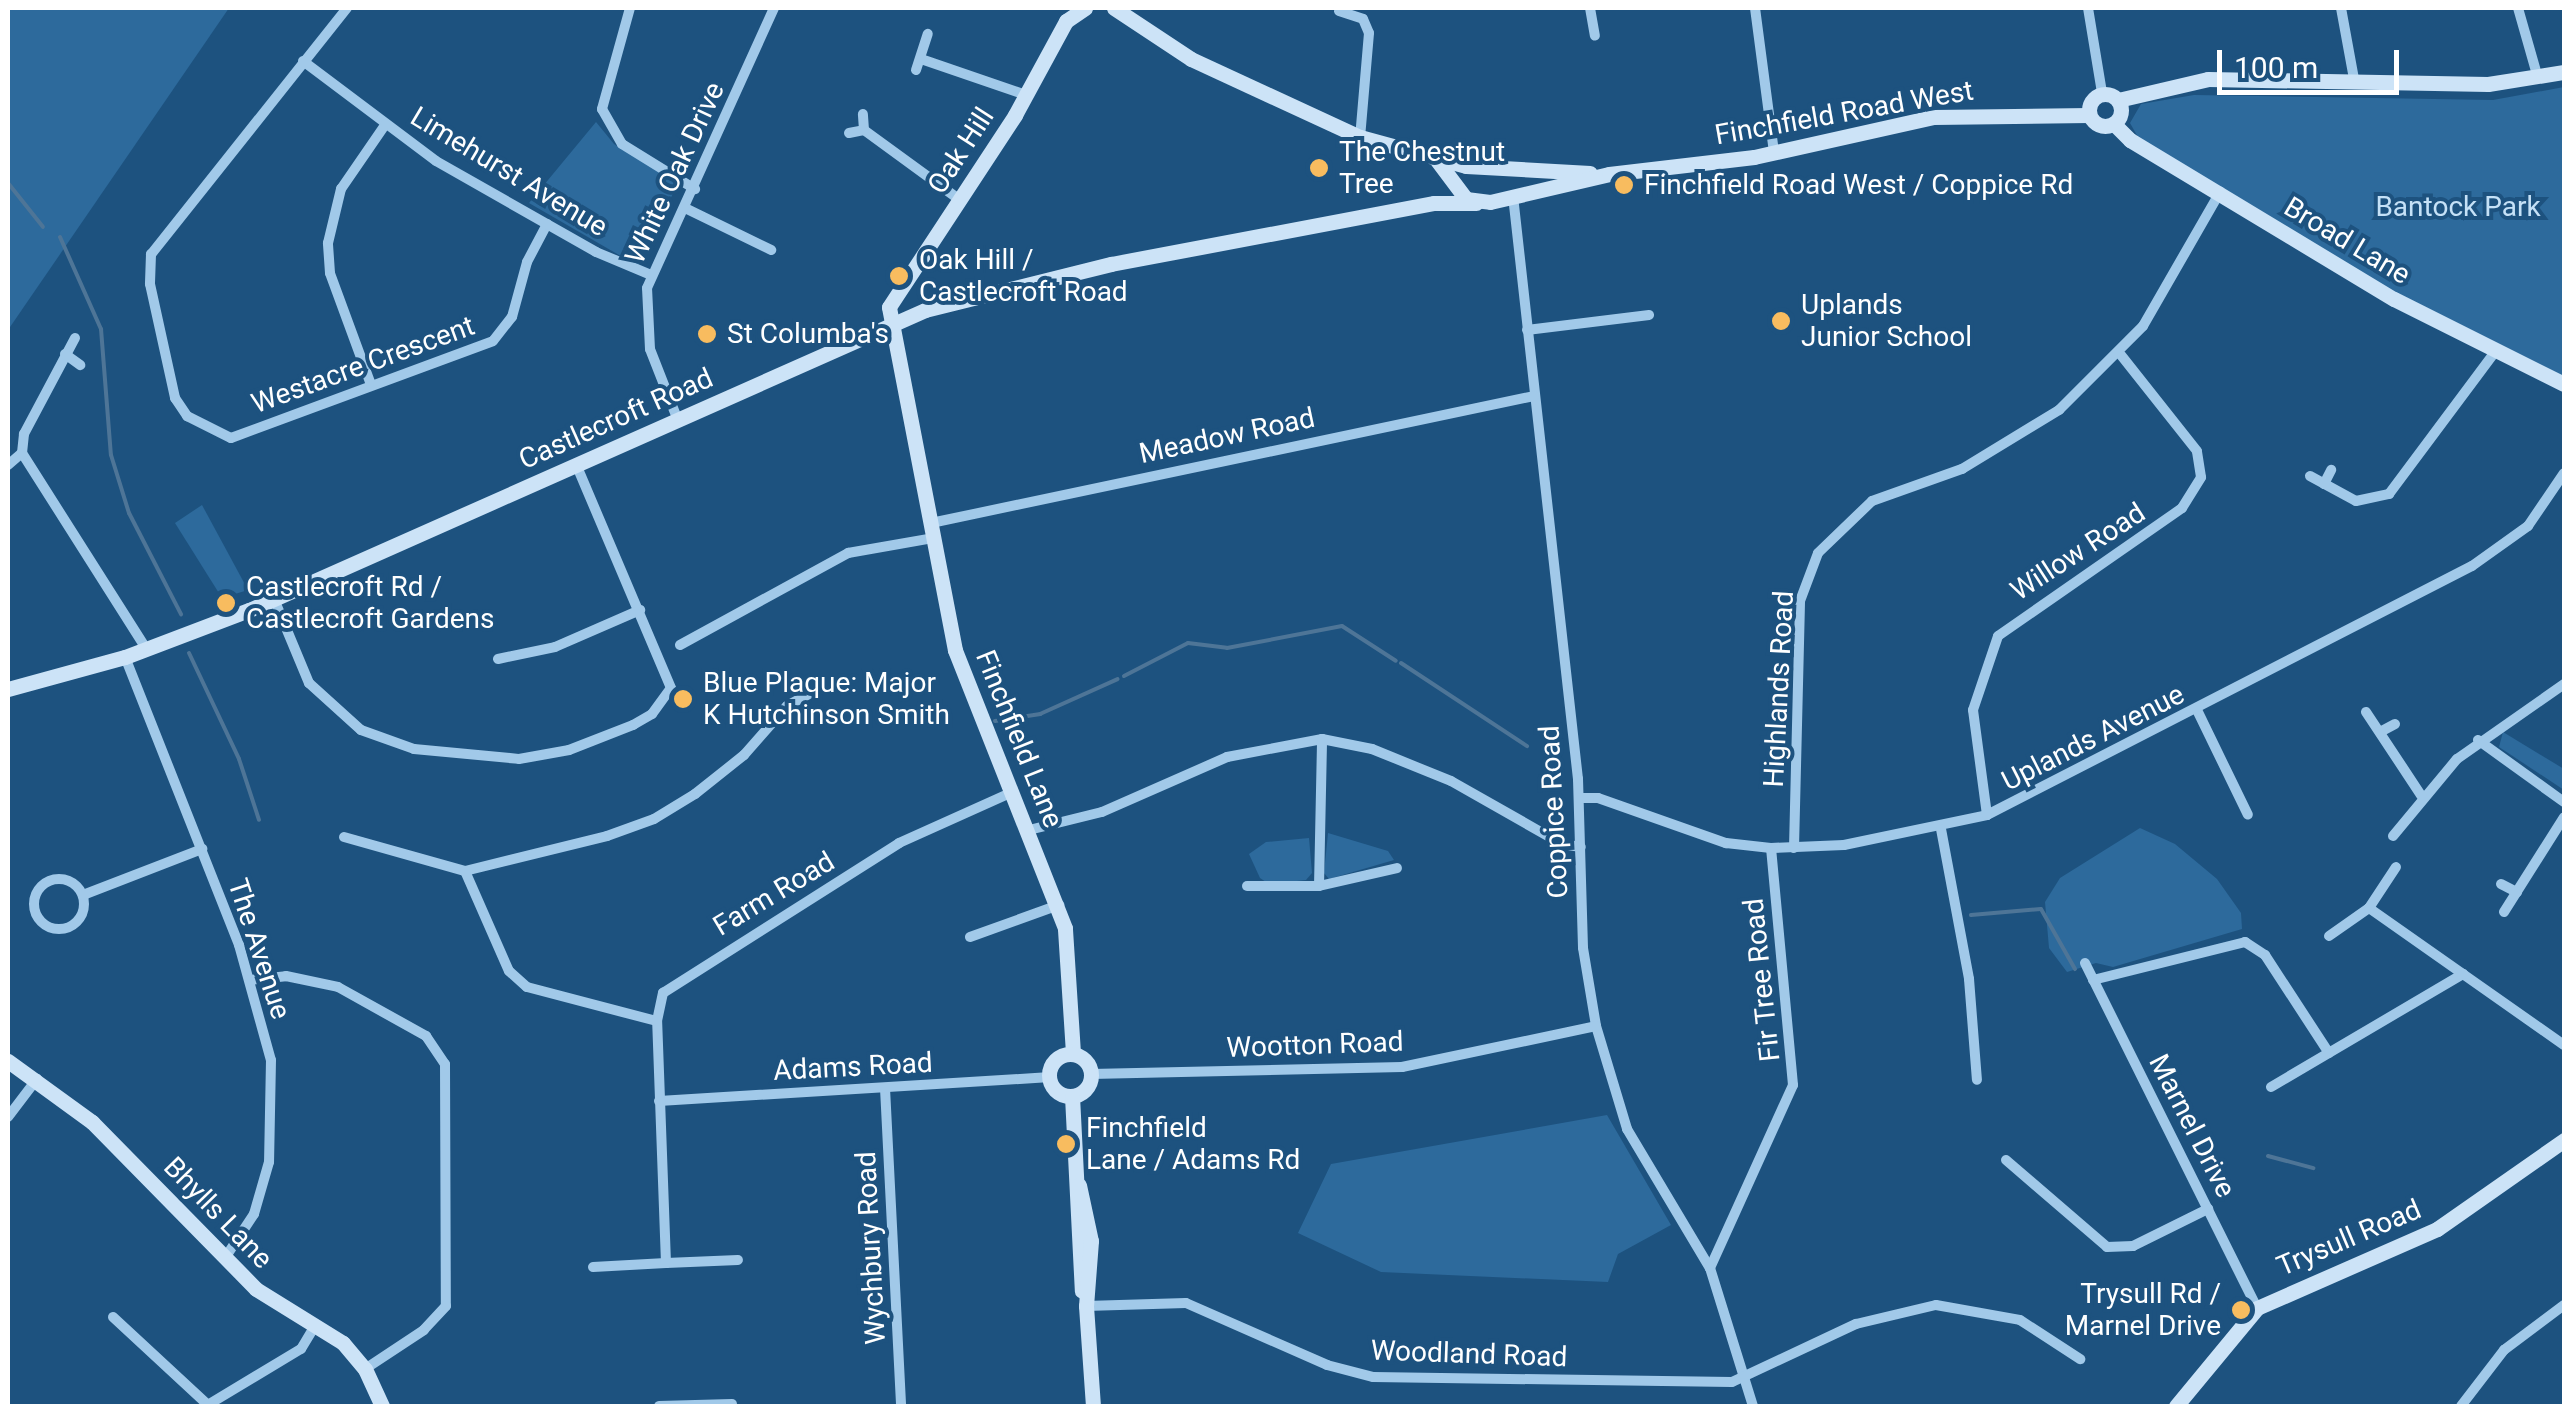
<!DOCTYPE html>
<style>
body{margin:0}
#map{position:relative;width:2572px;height:1414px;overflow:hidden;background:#1d527f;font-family:Roboto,sans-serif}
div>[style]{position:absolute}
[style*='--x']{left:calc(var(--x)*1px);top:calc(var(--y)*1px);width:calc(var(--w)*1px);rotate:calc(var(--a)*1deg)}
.green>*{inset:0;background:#2d6a9c}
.stream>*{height:4px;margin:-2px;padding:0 2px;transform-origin:2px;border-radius:2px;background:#4e7597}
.street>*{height:10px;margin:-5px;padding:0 5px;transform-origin:5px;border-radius:5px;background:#a1c9e9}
.street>.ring{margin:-5px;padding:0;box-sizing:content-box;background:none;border:10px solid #a1c9e9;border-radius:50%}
.secondary>*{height:15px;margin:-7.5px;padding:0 7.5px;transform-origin:7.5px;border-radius:7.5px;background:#cce3f7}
.secondary>.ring{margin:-7.5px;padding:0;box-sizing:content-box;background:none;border:15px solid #cce3f7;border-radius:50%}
.dots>*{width:28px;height:28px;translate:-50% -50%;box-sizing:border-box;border:5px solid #1d527f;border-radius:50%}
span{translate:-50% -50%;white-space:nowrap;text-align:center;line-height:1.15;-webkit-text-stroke:8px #1d527f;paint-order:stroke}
.street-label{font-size:28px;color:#fff}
.poi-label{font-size:28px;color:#fff}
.left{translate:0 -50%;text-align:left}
.right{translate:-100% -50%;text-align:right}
.park-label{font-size:28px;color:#c5e1f7}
.frame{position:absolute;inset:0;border:10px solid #fff;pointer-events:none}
.scale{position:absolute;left:2217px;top:50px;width:182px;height:45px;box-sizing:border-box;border:5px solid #fff;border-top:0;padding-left:12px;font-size:30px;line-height:35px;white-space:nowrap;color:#fff;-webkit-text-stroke:8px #1d527f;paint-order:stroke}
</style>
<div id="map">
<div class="green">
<i style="clip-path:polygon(8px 8px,229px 8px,8px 330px)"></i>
<i style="clip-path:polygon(2564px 87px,2564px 378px,2423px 310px,2139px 139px,2130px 123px,2141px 104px,2194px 95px,2493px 100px)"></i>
<i style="clip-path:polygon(596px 122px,614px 144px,678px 183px,638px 266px,529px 203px)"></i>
<i style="clip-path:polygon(202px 505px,248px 590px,222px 598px,175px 523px)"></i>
<i style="clip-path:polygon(2503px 732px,2564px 769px,2564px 790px,2499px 747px)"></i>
<i style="clip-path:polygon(2140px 828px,2175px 844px,2217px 879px,2241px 913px,2242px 929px,2113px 967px,2096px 963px,2067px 972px,2049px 948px,2045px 902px,2060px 878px)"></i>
<i style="clip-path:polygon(1328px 833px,1388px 851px,1394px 860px,1329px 879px,1324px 873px)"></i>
<i style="clip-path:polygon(1309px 838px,1312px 873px,1306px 880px,1269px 884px,1260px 878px,1249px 854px,1266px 842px)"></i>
<i style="clip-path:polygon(1607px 1115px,1671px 1225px,1618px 1254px,1608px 1282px,1381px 1272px,1298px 1233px,1331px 1164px)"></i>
</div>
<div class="stream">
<i style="--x:8;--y:183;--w:56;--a:51.5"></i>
<i style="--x:60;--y:237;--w:101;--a:66"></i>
<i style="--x:101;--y:329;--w:126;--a:85.5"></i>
<i style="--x:111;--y:455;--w:61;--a:72.8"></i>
<i style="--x:129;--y:513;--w:114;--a:62.8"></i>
<i style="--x:189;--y:653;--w:117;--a:64.7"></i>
<i style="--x:239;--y:759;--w:64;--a:71.8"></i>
<i style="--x:1401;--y:663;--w:151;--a:33.4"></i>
<i style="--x:1124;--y:676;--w:72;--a:-27.3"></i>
<i style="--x:1188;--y:643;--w:39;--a:7"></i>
<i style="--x:1227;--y:648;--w:117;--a:-10.8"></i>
<i style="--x:1342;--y:626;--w:64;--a:32.9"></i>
<i style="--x:995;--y:721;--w:46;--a:-8.8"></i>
<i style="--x:1040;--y:714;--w:85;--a:-24.2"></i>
<i style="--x:1971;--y:915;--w:70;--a:-4.9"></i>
<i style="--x:2041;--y:909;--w:69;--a:60.5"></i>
<i style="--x:2268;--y:1156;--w:47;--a:14.9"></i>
</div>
<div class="street">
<i style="--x:347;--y:8;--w:315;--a:128.5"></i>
<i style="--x:151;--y:254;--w:30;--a:92"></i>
<i style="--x:150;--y:284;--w:117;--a:77.6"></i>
<i style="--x:175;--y:398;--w:22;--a:56"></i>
<i style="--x:187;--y:416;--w:49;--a:26.6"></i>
<i style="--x:231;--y:438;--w:279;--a:-20.3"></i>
<i style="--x:493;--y:341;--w:31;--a:-52"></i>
<i style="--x:512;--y:317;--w:57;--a:-74.7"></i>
<i style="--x:527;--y:262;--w:43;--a:-62.2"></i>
<i style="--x:630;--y:8;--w:105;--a:105.5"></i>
<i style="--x:602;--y:109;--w:40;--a:60.3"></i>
<i style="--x:622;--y:144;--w:86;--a:31.7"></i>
<i style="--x:1590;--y:8;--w:28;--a:80"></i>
<i style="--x:1755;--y:8;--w:145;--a:82.5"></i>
<i style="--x:2088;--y:8;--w:86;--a:80.6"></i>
<i style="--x:2341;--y:8;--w:72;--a:79.6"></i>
<i style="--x:2518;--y:8;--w:73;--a:74.1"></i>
<i style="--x:1339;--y:11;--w:25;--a:18"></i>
<i style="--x:1363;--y:19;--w:15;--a:67"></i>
<i style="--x:1369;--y:33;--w:104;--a:94.9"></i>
<i style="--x:921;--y:59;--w:111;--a:18.9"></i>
<i style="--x:303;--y:61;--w:166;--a:36.9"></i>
<i style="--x:436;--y:161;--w:184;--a:29.6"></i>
<i style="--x:596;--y:252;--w:60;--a:22.7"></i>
<i style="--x:916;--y:70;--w:38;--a:-72"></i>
<i style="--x:864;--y:130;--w:119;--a:36.1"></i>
<i style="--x:849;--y:133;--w:15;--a:-11"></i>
<i style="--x:864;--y:130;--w:16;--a:-94"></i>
<i style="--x:1513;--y:196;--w:587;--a:83.64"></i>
<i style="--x:1578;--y:779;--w:169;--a:88.3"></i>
<i style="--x:1583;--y:948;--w:79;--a:80.5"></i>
<i style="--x:1596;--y:1026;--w:108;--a:73.2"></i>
<i style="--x:1627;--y:1129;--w:162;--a:59.2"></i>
<i style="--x:1710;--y:1268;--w:145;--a:72.7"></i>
<i style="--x:685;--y:208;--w:96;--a:26"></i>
<i style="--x:1527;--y:330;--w:123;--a:-7"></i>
<i style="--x:75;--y:338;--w:109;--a:118"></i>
<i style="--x:24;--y:434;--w:19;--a:96"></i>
<i style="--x:22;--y:453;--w:233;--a:57.6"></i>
<i style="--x:65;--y:354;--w:19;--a:36"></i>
<i style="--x:370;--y:382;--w:116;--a:-110.2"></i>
<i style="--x:330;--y:273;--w:30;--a:-94"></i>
<i style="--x:328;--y:243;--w:56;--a:-76.5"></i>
<i style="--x:341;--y:189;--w:78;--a:-55.5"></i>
<i style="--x:677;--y:418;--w:74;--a:-111.4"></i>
<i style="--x:650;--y:349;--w:61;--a:-92.8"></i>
<i style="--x:647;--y:288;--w:307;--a:-65.6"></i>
<i style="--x:8;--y:465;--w:18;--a:-41"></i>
<i style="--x:2310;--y:476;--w:52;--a:28.5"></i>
<i style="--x:2356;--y:501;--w:34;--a:-12"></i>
<i style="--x:2389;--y:494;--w:176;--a:-53.3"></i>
<i style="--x:2324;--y:484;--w:16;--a:-63"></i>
<i style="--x:931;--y:523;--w:616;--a:-11.89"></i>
<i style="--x:274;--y:599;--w:91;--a:67.4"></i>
<i style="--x:309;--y:683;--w:70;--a:42.1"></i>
<i style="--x:361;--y:730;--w:56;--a:19.7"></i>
<i style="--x:414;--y:749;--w:105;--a:5.4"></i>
<i style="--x:519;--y:759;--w:51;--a:-10.2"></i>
<i style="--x:569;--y:750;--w:69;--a:-21.3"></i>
<i style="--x:633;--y:725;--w:22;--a:-30"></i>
<i style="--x:652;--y:714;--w:32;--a:-54"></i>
<i style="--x:671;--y:688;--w:243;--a:-113"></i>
<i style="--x:680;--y:645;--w:192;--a:-28.7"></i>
<i style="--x:848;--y:553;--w:86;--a:-10"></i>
<i style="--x:125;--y:657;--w:310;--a:68.4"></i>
<i style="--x:239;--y:945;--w:119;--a:74.5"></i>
<i style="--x:271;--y:1060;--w:102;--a:91.1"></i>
<i style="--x:269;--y:1162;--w:54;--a:106.1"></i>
<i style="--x:254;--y:1214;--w:53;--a:123.4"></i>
<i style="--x:498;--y:659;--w:58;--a:-11.9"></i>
<i style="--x:555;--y:647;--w:93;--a:-23.5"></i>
<i style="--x:2198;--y:712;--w:114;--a:64.1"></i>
<i style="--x:2366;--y:712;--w:100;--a:56.5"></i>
<i style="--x:2380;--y:732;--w:17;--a:-28"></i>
<i style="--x:2478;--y:740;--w:106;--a:35.8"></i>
<i style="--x:1579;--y:798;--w:19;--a:0"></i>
<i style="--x:1598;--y:798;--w:136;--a:19.4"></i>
<i style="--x:1726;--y:843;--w:45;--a:6.3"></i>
<i style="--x:1771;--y:848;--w:73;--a:-2.4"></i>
<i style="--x:1844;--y:845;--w:146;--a:-11.8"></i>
<i style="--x:1987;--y:815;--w:545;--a:-27.18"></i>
<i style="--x:2472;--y:566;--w:69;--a:-35.5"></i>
<i style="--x:2528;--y:526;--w:64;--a:-55.8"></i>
<i style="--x:1987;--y:815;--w:106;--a:-97.6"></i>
<i style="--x:1973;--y:710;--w:78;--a:-71.3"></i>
<i style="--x:1998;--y:636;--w:224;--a:-34.8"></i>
<i style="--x:2182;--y:508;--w:36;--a:-58"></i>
<i style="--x:2201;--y:477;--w:26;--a:-99"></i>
<i style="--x:2197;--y:451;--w:122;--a:-128.4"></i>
<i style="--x:1941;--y:829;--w:153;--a:79.4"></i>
<i style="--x:1969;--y:979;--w:101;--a:85.5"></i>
<i style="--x:1029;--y:830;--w:75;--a:-13.9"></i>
<i style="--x:1102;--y:812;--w:137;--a:-23.7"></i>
<i style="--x:1227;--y:757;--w:97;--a:-10.7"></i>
<i style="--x:1322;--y:739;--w:51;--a:11.3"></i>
<i style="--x:1372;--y:749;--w:85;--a:22.1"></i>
<i style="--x:1451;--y:781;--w:128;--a:29.6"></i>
<i style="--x:1562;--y:844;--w:19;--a:9"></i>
<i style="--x:2393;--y:836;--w:100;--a:-50.3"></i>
<i style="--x:2457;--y:759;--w:131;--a:-35"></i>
<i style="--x:344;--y:837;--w:126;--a:15.7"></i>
<i style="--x:465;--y:871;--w:146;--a:-13.8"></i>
<i style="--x:607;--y:836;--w:50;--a:-19.9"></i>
<i style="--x:654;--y:819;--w:48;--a:-31.4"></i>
<i style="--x:695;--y:794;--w:63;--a:-38.5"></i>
<i style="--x:744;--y:755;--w:65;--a:-48.7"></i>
<i style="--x:787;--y:706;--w:48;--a:-28.7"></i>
<i style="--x:1794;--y:848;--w:247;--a:-88.6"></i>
<i style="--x:1800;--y:601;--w:51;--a:-69.4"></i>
<i style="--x:1818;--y:553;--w:75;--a:-43.9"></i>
<i style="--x:1872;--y:501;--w:96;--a:-19.6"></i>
<i style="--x:1962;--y:469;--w:114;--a:-31.3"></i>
<i style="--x:2059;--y:410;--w:119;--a:-45"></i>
<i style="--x:2143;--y:326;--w:155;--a:-60.1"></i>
<i style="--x:465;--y:871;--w:109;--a:66.3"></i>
<i style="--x:509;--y:971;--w:24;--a:42"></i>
<i style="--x:527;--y:987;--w:134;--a:14.7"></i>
<i class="ring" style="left:34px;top:879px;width:40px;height:40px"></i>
<i style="--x:2501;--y:884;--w:18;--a:27"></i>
<i style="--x:1247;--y:886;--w:72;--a:0"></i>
<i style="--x:1319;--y:886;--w:80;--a:-13"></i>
<i style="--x:1319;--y:886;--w:147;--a:-88.8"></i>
<i style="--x:83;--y:895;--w:128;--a:-21.1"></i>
<i style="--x:2369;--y:908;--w:238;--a:35.1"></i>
<i style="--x:2504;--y:912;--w:112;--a:-57.7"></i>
<i style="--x:2329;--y:936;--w:49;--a:-35"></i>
<i style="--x:2369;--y:908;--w:49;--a:-56.6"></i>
<i style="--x:970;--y:937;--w:95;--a:-19.8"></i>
<i style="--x:2085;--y:963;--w:385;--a:63.5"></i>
<i style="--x:250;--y:980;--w:36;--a:-6"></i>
<i style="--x:286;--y:976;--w:53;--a:11.9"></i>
<i style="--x:338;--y:987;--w:101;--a:29.1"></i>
<i style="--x:426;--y:1036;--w:34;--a:56"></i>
<i style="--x:445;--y:1064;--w:242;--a:89.8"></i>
<i style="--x:446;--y:1306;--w:33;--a:133"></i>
<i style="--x:424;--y:1330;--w:71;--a:146.5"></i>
<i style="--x:2093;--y:980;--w:157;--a:-14"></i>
<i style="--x:2245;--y:942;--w:24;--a:33"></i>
<i style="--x:2265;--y:955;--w:117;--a:56.9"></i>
<i style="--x:1091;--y:1074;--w:311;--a:-1.3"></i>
<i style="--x:1402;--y:1067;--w:198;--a:-11.9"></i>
<i style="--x:2271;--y:1087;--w:223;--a:-30.5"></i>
<i style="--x:885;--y:1088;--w:318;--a:87.1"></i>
<i style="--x:659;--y:1101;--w:392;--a:-3.5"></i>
<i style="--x:8;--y:1117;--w:48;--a:-52.7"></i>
<i style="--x:2006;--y:1160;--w:133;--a:40.7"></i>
<i style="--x:2107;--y:1247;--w:26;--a:-2"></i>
<i style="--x:2133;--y:1246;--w:84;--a:-26.3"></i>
<i style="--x:666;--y:1263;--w:72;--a:-2.4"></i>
<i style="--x:593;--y:1267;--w:73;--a:-3.1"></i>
<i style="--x:666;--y:1263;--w:242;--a:-92.1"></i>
<i style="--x:657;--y:1021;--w:29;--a:-78"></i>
<i style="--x:663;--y:993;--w:280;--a:-32.4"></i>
<i style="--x:899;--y:843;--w:122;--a:-24.2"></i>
<i style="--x:1710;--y:1268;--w:201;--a:-65.6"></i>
<i style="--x:1793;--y:1085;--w:238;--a:-95.3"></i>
<i style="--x:1086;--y:1306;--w:100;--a:-1.7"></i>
<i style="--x:1186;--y:1303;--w:154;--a:23.7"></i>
<i style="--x:1327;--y:1365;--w:48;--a:14.6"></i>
<i style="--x:1373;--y:1377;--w:359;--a:0.8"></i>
<i style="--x:1732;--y:1382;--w:137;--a:-25.1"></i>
<i style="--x:1856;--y:1324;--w:82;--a:-13.4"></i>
<i style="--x:1936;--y:1305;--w:85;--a:10.1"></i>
<i style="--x:2020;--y:1320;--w:72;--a:33"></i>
<i style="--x:113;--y:1317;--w:128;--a:42.8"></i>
<i style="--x:206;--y:1406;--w:111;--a:-31"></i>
<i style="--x:301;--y:1349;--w:27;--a:-59"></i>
<i style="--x:659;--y:1406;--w:73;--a:-1.6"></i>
<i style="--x:2461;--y:1406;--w:71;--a:-52.5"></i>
<i style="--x:2504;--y:1350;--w:75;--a:-36.9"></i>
</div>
<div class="secondary">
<i style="--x:1114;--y:8;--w:92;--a:33.5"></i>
<i style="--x:1191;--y:59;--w:186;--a:24.8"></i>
<i style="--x:1360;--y:137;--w:110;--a:15.3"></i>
<i style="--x:1466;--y:166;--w:124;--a:3.2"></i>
<i class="ring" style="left:2089px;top:94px;width:17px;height:17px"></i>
<i style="--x:2118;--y:100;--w:92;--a:-13.1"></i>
<i style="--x:2208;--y:79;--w:280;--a:1"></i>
<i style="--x:2488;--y:84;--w:77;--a:-9"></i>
<i style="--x:2114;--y:124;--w:23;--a:45"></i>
<i style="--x:2130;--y:140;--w:308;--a:31.1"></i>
<i style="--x:2394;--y:299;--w:190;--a:26.6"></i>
<i style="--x:1436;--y:159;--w:50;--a:53.1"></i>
<i style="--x:1466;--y:199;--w:24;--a:7"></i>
<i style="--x:1490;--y:202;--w:122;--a:-13.2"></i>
<i style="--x:1609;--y:174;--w:146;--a:-6.7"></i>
<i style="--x:1754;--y:157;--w:183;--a:-12.6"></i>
<i style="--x:1933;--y:117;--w:156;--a:-0.7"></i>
<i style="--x:8;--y:689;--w:121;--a:-15.3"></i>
<i style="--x:125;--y:657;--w:133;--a:-20.8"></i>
<i style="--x:249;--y:610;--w:740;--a:-23.93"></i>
<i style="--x:925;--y:310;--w:192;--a:-13.9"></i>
<i style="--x:1111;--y:264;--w:329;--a:-10.7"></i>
<i style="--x:1434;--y:203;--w:42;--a:0"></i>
<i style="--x:1073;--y:1053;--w:125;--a:-93.7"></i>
<i style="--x:1065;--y:928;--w:299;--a:-111.6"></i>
<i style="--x:955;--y:650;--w:349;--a:-100.9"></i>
<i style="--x:889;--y:307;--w:230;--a:-56.7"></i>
<i style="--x:1015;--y:115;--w:107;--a:-61.5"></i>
<i style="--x:1066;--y:21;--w:23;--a:-34"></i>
<i class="ring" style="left:1049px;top:1054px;width:27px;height:27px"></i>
<i style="--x:8;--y:1061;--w:104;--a:36"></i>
<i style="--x:92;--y:1122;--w:234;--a:45.5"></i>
<i style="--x:256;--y:1289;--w:102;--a:31.8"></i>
<i style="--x:343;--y:1343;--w:34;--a:50"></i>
<i style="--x:365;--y:1369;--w:41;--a:65.3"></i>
<i style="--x:1072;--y:1096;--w:195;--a:87.1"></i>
<i style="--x:1079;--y:1185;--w:57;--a:77.9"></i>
<i style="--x:1091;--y:1241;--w:65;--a:94.4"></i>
<i style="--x:1086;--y:1306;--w:100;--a:86"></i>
<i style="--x:2176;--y:1406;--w:127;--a:-50.4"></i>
<i style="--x:2257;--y:1308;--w:197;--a:-23.7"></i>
<i style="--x:2437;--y:1229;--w:155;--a:-35"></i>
</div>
<div class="dots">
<i style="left:1319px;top:168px;background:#f8bc5f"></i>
<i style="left:1624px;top:185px;background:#f8bc5f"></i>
<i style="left:899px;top:276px;background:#f8bc5f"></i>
<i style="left:1781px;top:321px;background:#f8bc5f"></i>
<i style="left:707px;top:334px;background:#f8bc5f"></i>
<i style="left:226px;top:603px;background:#f8bc5f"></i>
<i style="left:683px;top:699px;background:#f8bc5f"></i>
<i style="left:1066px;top:1144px;background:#f8bc5f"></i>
<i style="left:2241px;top:1310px;background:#f8bc5f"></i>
</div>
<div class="street-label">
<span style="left:1844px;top:113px;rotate:-10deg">Finchfield Road West</span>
<span style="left:961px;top:151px;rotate:-57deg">Oak Hill</span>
<span style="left:509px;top:172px;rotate:31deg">Limehurst Avenue</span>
<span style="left:675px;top:173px;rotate:-65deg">White Oak Drive</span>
<span style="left:2347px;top:241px;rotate:31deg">Broad Lane</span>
<span style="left:363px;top:365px;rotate:-20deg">Westacre Crescent</span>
<span style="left:616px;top:419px;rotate:-24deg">Castlecroft Road</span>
<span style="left:1227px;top:436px;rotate:-12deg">Meadow Road</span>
<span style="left:2078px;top:552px;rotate:-33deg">Willow Road</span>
<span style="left:1779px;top:689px;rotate:-87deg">Highlands Road</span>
<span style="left:2093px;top:738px;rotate:-27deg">Uplands Avenue</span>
<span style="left:1019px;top:739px;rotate:68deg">Finchfield Lane</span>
<span style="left:1554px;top:812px;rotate:-93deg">Coppice Road</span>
<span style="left:774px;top:894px;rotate:-31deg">Farm Road</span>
<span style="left:259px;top:949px;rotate:72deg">The Avenue</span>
<span style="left:1762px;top:980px;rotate:-96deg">Fir Tree Road</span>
<span style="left:1315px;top:1045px;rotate:-2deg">Wootton Road</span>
<span style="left:853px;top:1067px;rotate:-3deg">Adams Road</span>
<span style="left:2192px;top:1126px;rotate:63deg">Marnel Drive</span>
<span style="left:218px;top:1213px;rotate:46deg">Bhylls Lane</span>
<span style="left:2349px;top:1238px;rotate:-23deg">Trysull Road</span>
<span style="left:871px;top:1248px;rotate:-93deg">Wychbury Road</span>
<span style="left:1469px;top:1354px;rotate:2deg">Woodland Road</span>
</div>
<div class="poi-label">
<span class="left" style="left:1339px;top:168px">The Chestnut<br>Tree</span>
<span class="left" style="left:1644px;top:185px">Finchfield Road West / Coppice Rd</span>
<span class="left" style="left:919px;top:276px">Oak Hill /<br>Castlecroft Road</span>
<span class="left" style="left:1801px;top:321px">Uplands<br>Junior School</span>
<span class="left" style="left:727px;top:334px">St Columba's</span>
<span class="left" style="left:246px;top:603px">Castlecroft Rd /<br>Castlecroft Gardens</span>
<span class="left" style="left:703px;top:699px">Blue Plaque: Major<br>K Hutchinson Smith</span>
<span class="left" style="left:1086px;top:1144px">Finchfield<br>Lane / Adams Rd</span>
<span class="right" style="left:2221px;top:1310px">Trysull Rd /<br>Marnel Drive</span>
</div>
<div class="park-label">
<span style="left:2458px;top:207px">Bantock Park</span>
</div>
<div class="frame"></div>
<div class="scale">100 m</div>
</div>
